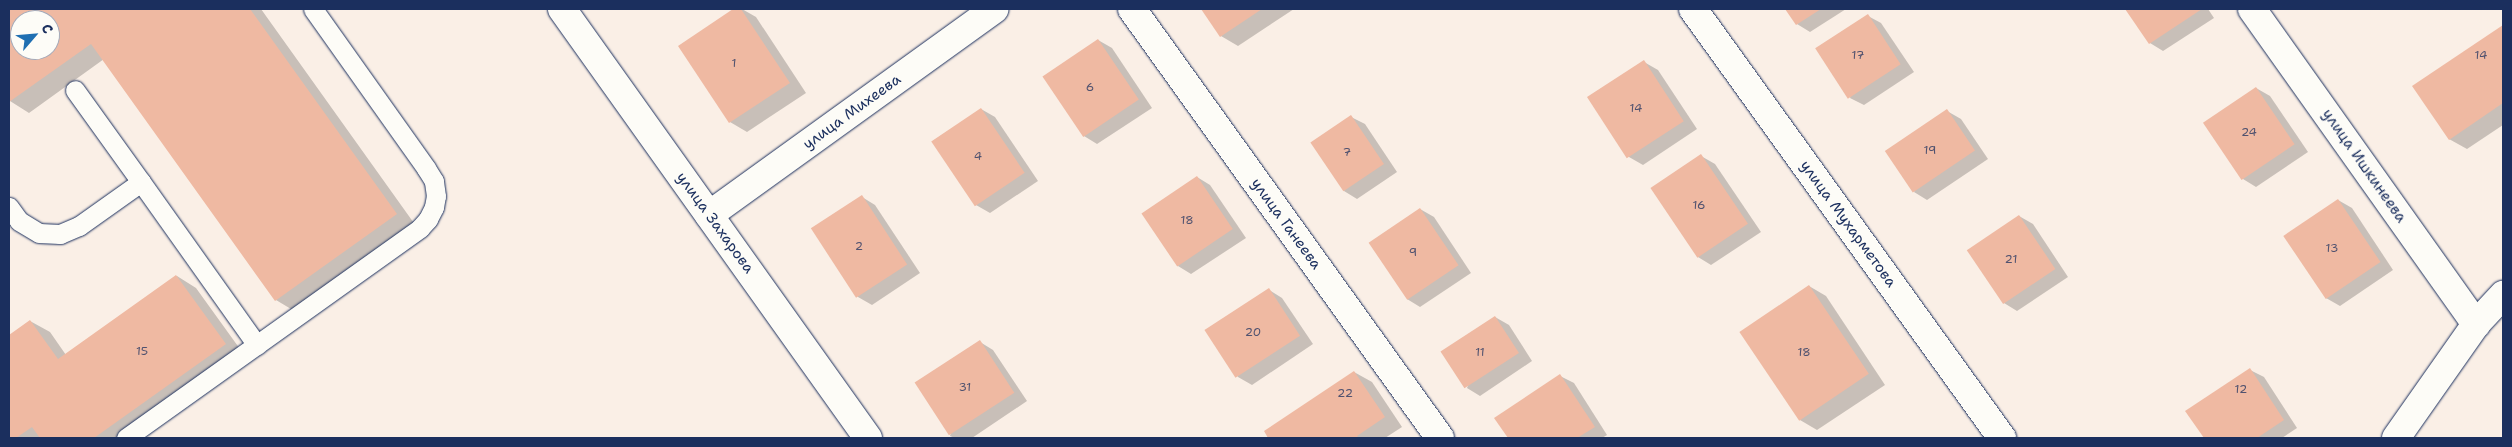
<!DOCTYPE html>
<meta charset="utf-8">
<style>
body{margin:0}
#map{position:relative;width:2512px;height:447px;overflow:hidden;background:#faefe6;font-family:"Shantell Sans",sans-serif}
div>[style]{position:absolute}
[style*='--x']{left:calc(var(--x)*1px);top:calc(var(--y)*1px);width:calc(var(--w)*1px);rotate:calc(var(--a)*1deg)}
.shadow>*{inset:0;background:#0003}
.building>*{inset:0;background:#efb9a2;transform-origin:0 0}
.roads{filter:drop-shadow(0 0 1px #1b2f5e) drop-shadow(0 0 1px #1b2f5e)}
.lane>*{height:19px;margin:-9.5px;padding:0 9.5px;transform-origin:9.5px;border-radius:9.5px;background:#fdfcf7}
.street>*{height:28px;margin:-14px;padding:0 14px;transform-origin:14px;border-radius:14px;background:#fdfcf7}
span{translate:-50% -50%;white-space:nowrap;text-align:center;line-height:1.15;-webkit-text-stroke:4px #fdfcf7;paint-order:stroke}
.number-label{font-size:12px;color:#50526f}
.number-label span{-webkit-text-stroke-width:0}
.street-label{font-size:15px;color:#1b2f5e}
.frame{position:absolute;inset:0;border:10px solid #1b2f5e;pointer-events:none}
.north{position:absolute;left:10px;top:10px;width:50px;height:50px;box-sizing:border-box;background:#fdfcf7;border:1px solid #a3aaba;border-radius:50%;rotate:63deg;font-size:14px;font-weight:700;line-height:20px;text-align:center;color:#1b2f5e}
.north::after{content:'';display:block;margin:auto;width:18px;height:22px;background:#1f6fb2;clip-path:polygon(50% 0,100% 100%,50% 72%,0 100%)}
</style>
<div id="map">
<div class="shadow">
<i style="clip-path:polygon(evenodd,9px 9px,261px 9px,416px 226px,296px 312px,276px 300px,104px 59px,29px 113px,10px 101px,9px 9px,20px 20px,50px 20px,50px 50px,20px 50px,20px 20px)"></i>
<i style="clip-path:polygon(736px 9px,742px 9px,756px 17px,806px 93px,747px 132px,730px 122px,679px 46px)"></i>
<i style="clip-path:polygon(1203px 9px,1294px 9px,1238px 46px,1221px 36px)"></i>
<i style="clip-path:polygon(1787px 9px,1846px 9px,1810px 32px,1797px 24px)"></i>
<i style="clip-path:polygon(2126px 9px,2208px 9px,2214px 18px,2163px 51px,2150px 43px)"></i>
<i style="clip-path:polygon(1868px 16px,1881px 23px,1914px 72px,1864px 105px,1850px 98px)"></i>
<i style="clip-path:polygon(2503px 27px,2503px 125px,2467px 149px,2449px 139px,2414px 86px)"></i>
<i style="clip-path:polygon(1098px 40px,1112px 48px,1152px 108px,1097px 144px,1084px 136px)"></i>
<i style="clip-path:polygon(1644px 62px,1658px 70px,1697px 129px,1643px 165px,1629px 157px,1590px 98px)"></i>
<i style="clip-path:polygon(2256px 88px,2270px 96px,2308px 152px,2256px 187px,2243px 179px)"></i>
<i style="clip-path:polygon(981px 109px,995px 117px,1038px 181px,990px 213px,976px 205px,933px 141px)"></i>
<i style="clip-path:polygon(1947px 111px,1961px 119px,1988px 159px,1927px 200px,1914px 192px)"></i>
<i style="clip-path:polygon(1351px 117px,1365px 124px,1397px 172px,1357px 199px,1344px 191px)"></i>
<i style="clip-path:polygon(1701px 156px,1715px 164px,1761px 232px,1711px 265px,1698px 257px)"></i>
<i style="clip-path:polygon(1197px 177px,1210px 185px,1246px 238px,1191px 274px,1178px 266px)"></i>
<i style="clip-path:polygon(862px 197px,875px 205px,920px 273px,872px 305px,858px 297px,813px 230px)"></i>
<i style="clip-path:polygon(2338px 200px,2352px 208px,2393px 270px,2340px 306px,2326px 298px)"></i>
<i style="clip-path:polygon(1420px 209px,1434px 217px,1471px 273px,1420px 307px,1407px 299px)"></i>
<i style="clip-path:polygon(2019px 216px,2033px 224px,2068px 277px,2017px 311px,2004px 303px)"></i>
<i style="clip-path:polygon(177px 276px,196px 288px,245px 356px,129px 438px,9px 438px,9px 336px,30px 321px,50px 332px,66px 355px)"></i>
<i style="clip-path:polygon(1809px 286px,1826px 296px,1885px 385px,1817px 430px,1800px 420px)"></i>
<i style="clip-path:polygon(1269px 290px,1282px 298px,1313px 344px,1252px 385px,1238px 377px,1207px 331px)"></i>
<i style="clip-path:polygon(1495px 317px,1509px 325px,1532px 361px,1480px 396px,1467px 388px)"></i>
<i style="clip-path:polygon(980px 342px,993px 350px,1027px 401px,972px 438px,955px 438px,950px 436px)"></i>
<i style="clip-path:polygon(2250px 370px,2264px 377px,2297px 428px,2282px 438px,2205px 438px,2187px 411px)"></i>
<i style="clip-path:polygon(1354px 372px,1372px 382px,1402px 427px,1385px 438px,1270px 438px,1265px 432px)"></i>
<i style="clip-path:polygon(1560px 376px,1574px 383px,1607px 435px,1602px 438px,1510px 438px,1496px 418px)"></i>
</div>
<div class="building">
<i style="clip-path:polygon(evenodd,9px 9px,250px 9px,397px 214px,275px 301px,91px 44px,9px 102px,9px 9px,20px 20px,50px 20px,50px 50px,20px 50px,20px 20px)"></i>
<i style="clip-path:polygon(733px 9px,741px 9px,790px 83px,729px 123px,678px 46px)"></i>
<i style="clip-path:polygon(1201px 9px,1262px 9px,1220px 37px)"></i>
<i style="clip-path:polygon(1785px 9px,1821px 9px,1796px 25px)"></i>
<i style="clip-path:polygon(2125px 9px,2202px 9px,2149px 44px)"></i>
<i style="left:1868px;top:14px;width:60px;height:63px;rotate:57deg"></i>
<i style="clip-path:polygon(2503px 25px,2503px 103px,2449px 140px,2412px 86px)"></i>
<i style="left:1098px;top:39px;width:73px;height:67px;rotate:56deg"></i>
<i style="left:1644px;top:60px;width:73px;height:68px;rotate:57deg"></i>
<i style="left:2256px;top:87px;width:69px;height:64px;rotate:56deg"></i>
<i style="left:981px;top:108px;width:78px;height:60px;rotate:56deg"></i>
<i style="left:1947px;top:109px;width:50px;height:75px;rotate:56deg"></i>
<i style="left:1351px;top:115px;width:59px;height:49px;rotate:56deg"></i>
<i style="left:1701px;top:154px;width:84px;height:61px;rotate:56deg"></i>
<i style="left:1197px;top:176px;width:64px;height:67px;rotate:56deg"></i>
<i style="left:862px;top:195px;width:83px;height:61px;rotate:57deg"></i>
<i style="left:2338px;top:199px;width:76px;height:66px;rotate:56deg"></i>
<i style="left:1420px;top:208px;width:69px;height:62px;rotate:56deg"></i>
<i style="left:2019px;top:215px;width:65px;height:63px;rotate:56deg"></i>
<i style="clip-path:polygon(176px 275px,226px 344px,94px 438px,40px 438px,32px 427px,16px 438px,9px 438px,9px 335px,30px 320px,58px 359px)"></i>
<i style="left:1809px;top:285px;width:107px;height:84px;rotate:56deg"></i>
<i style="left:1269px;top:288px;width:57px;height:77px;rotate:57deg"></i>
<i style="left:1495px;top:316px;width:44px;height:65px;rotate:57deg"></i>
<i style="left:980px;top:340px;width:63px;height:78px;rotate:57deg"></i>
<i style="clip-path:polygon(2250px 368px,2284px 420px,2257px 438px,2204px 438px,2185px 411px)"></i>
<i style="clip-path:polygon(1354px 371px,1385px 417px,1357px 436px,1359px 438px,1268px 438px,1264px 431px)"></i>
<i style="clip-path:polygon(1560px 374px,1595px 427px,1577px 438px,1508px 438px,1494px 418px)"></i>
</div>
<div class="roads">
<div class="lane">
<i style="--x:141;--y:182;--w:200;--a:54.6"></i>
<i style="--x:9;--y:207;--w:17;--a:54"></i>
<i style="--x:19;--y:221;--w:23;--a:31"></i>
<i style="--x:39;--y:233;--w:21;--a:3"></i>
<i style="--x:60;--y:234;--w:21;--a:-23"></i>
<i style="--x:79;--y:226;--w:76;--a:-35.4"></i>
<i style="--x:141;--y:182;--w:113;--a:-125.7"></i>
<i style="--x:126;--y:438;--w:361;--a:-35.5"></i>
<i style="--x:420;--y:228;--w:12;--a:-48"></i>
<i style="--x:428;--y:219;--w:13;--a:-63"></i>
<i style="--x:434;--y:207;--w:11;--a:-80"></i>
<i style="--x:436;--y:196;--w:15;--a:-98"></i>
<i style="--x:434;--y:181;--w:15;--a:-122"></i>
<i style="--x:426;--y:168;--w:195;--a:-125.4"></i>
</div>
<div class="street">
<i style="--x:562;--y:9;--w:527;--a:54.5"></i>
<i style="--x:1132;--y:9;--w:528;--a:54.32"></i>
<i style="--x:1693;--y:9;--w:529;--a:54.24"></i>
<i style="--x:2252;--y:9;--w:387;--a:54.6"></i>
<i style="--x:709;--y:215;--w:352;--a:-35.8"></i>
<i style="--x:2396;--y:438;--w:139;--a:-54.9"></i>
<i style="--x:2476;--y:324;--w:40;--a:-47"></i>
</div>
</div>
<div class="number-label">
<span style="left:1858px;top:56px">17</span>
<span style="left:2481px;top:56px">14</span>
<span style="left:734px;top:64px">1</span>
<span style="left:1090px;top:88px">6</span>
<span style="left:1636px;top:109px">14</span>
<span style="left:2249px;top:133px">24</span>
<span style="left:1930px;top:151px">19</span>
<span style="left:1347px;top:153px">7</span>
<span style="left:978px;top:157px">4</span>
<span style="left:1699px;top:206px">16</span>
<span style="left:1187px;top:221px">18</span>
<span style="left:859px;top:247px">2</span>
<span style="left:2332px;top:249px">13</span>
<span style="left:1413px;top:253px">9</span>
<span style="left:2011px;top:260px">21</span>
<span style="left:1253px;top:333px">20</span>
<span style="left:142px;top:352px">15</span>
<span style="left:1480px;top:353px">11</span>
<span style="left:1804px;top:353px">18</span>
<span style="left:965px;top:388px">31</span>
<span style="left:2241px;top:390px">12</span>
<span style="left:1345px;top:394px">22</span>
</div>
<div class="street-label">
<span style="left:852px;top:112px;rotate:-36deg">улица Михеева</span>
<span style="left:2364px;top:166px;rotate:55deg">улица Ишкинеева</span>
<span style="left:715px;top:223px;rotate:54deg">улица Захарова</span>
<span style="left:1286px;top:224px;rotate:54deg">улица Ганеева</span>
<span style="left:1848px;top:224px;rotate:54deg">улица Мухарметова</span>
</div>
<div class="frame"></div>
<div class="north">С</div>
</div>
